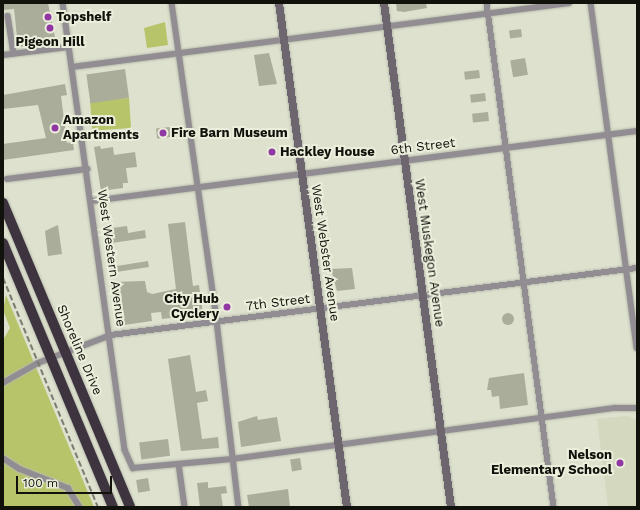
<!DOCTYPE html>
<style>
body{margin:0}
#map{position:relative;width:640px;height:510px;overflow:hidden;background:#dde1ce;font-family:"Work Sans",sans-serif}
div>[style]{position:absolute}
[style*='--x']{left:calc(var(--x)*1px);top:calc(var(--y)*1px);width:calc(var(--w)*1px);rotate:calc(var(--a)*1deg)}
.built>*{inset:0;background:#d3d8be}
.green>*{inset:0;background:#b7c469;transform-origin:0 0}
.building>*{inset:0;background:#a9ad9a;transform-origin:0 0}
.round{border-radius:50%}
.roads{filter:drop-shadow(0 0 1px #b8bcab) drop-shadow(0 0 1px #b8bcab)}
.street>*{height:5.5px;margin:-2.75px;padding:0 2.75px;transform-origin:2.75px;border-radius:2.75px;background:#928d93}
.secondary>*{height:8px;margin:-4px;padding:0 4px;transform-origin:4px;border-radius:4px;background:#6e666f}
.highway>*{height:10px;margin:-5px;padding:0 5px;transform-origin:5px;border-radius:5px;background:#3e3440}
.rail>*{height:2px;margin-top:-1px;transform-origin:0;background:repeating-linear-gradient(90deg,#7b7d70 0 6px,transparent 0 9px)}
.dots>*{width:11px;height:11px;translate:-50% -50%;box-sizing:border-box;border:2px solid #eaeedb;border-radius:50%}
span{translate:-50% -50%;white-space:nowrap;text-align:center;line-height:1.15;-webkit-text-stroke:4px #eaeedb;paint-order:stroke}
.poi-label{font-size:13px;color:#11120b;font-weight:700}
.left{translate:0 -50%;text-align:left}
.right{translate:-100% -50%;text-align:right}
.street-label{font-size:13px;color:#11120b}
.frame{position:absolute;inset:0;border:4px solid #11120b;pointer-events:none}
.scale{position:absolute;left:16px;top:476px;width:96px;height:18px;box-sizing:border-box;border:2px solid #11120b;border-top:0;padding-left:5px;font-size:12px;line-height:14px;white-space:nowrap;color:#11120b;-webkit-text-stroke:3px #eaeedb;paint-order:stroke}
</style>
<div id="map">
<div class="built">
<i style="clip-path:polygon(627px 416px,637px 420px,637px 507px,608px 507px,597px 419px)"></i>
</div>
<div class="green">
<i style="clip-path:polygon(165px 22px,168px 45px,147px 48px,144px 28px)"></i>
<i style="left:129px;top:98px;width:30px;height:39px;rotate:86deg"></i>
<i style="clip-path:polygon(6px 295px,94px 507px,3px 507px,3px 340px,10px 328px,3px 310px)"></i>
</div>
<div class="building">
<i style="clip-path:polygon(3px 3px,48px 3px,56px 42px,18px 47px,14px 9px,3px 10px)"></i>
<i style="clip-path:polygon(396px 3px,426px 3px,427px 8px,404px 12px,397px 11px)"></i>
<i style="left:521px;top:29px;width:8px;height:12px;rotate:83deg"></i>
<i style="clip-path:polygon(269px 53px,277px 84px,259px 86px,254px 55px)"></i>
<i style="left:525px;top:58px;width:17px;height:15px;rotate:80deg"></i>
<i style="left:125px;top:69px;width:29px;height:39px;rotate:82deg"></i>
<i style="left:479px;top:70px;width:8px;height:15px;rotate:83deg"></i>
<i style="clip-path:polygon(65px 84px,67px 95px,61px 96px,67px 143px,73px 142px,74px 150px,3px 160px,3px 144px,46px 138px,38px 105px,3px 109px,3px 95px)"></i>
<i style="left:485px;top:93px;width:8px;height:15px;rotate:83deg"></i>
<i style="left:488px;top:112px;width:9px;height:16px;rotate:84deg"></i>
<i style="left:170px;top:127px;width:10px;height:14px;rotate:84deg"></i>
<i style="clip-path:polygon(100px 146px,101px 149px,113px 147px,114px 155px,135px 152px,137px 167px,126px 168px,128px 183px,123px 183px,123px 188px,101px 191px,94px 147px)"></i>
<i style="clip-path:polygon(185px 222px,193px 286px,199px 285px,203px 314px,162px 319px,161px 312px,151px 313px,152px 321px,117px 326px,111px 282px,145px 281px,147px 292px,152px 294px,176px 289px,168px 224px)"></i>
<i style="clip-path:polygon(58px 225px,62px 254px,48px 256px,45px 231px)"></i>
<i style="clip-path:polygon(127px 226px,128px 233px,145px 230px,146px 238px,105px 244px,104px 229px)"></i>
<i style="left:148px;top:261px;width:6px;height:38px;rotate:81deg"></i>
<i style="clip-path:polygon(352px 268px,355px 289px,337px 291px,331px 269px)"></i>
<i class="round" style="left:502px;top:313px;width:12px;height:12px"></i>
<i style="clip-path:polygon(190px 355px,196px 392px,206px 390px,208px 401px,197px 403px,202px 439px,218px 437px,219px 448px,181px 451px,168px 359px)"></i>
<i style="clip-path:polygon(524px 373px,528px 405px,500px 409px,499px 396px,492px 397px,491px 390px,487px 390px,489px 378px)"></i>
<i style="clip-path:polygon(257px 416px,258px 420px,277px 417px,281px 441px,241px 447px,238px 422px)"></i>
<i style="left:168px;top:439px;width:17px;height:29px;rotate:83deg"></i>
<i style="left:300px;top:458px;width:12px;height:10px;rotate:81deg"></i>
<i style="left:148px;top:478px;width:13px;height:12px;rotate:81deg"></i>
<i style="clip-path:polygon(208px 482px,208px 488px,226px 486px,227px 493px,221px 494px,223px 507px,200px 507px,197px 483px)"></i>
<i style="clip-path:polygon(288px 489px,290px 507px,249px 507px,247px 495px)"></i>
</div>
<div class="roads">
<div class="street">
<i style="--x:63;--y:3;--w:451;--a:82.1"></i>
<i style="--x:125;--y:450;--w:20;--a:66"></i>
<i style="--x:133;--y:468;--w:99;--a:-5.2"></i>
<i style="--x:232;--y:459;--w:386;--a:-7.6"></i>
<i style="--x:615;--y:408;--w:22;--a:0"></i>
<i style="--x:172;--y:3;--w:321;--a:81.9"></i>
<i style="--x:217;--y:321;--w:187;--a:83.3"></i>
<i style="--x:487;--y:3;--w:508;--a:82.43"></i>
<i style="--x:591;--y:3;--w:348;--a:82.4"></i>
<i style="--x:8;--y:16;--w:38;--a:81"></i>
<i style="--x:3;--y:55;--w:66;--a:-6.9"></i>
<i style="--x:72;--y:67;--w:501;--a:-7.34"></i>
<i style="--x:7;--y:179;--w:81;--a:-7.1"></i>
<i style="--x:92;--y:201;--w:549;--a:-7.32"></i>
<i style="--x:3;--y:383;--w:40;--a:-29.7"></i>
<i style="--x:38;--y:363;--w:78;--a:-21"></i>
<i style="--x:111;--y:335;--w:530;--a:-7.26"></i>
<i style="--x:3;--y:458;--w:20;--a:33"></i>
<i style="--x:20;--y:469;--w:52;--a:21.6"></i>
<i style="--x:68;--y:488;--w:22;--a:58"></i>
<i style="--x:179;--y:464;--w:43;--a:82.1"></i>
</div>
<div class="secondary">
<i style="--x:279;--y:3;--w:509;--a:82.32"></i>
<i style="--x:384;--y:3;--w:508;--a:82.43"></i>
</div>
<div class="highway">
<i style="--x:3;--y:203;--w:329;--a:67.3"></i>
<i style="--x:3;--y:243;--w:286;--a:67.4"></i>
</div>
</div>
<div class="rail">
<i style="--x:3;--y:278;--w:248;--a:67.5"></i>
</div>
<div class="dots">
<i style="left:48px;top:17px;background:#9037a3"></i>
<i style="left:50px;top:28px;background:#9037a3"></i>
<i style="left:55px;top:128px;background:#9037a3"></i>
<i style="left:163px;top:133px;background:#9037a3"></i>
<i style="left:272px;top:152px;background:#9037a3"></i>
<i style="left:227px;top:307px;background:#9037a3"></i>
<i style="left:620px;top:463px;background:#9037a3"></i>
</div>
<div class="poi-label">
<span class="left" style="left:56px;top:17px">Topshelf</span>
<span style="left:50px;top:42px">Pigeon Hill</span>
<span class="left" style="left:63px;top:128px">Amazon<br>Apartments</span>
<span class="left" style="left:171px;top:133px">Fire Barn Museum</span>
<span class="left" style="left:280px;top:152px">Hackley House</span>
<span class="right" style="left:219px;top:307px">City Hub<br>Cyclery</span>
<span class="right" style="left:612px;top:463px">Nelson<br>Elementary School</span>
</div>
<div class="street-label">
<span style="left:423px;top:147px;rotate:-7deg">6th Street</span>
<span style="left:325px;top:253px;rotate:82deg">West Webster Avenue</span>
<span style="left:429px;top:253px;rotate:82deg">West Muskegon Avenue</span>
<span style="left:111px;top:258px;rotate:82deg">West Western Avenue</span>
<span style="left:278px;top:303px;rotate:-7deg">7th Street</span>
<span style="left:79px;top:350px;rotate:67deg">Shoreline Drive</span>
</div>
<div class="frame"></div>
<div class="scale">100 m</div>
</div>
